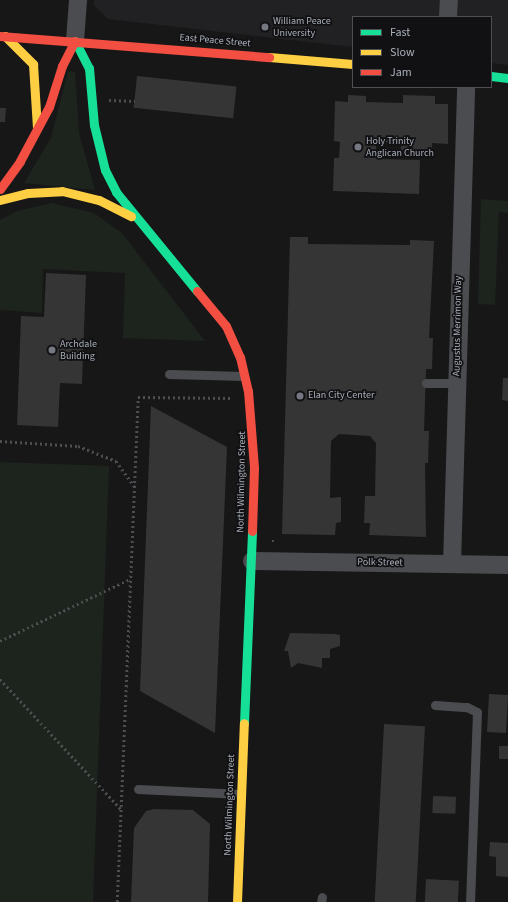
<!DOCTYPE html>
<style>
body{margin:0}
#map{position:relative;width:508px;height:902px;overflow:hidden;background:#171717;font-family:"Source Sans 3",sans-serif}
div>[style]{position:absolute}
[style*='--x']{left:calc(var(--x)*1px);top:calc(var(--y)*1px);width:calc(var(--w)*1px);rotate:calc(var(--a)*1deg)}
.built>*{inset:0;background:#212123}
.green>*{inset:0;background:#1d241e}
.building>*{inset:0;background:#353536;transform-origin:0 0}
.path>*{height:2.5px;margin-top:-1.25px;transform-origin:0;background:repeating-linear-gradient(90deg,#4d4e52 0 2px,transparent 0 5px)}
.lane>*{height:9px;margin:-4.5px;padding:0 4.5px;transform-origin:4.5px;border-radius:4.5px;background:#4b4c50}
.street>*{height:18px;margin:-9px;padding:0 9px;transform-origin:9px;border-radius:9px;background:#4b4c50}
.fast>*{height:9px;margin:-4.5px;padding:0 4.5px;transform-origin:4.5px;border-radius:4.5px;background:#16e098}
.slow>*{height:9px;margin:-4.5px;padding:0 4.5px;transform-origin:4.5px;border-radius:4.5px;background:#ffcf43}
.jam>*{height:9px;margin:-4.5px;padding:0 4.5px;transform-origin:4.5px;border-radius:4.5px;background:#f24e42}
.dots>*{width:11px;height:11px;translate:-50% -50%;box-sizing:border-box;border:2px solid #111113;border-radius:50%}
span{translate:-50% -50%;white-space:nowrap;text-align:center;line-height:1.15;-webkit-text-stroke:3.5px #111113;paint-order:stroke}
.poi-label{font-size:10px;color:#a8adb8}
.left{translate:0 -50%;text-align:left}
.street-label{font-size:10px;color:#a8adb8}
.legend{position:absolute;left:352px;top:16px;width:140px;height:72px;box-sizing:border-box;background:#111113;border:1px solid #4d4f55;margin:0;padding:5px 7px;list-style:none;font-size:12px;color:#a8adb8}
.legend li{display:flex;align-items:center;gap:8px;height:20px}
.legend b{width:20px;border:1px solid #4d4f55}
</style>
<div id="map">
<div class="built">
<i style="clip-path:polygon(94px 0,508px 0,508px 65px,491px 63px,491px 17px,353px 17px,353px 47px,108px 19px,94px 5px)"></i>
</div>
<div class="green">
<i style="clip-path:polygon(68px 71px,75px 72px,79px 133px,95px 190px,24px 183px,51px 138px)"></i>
<i style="clip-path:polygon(481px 199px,508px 201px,508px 213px,499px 212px,495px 305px,478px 304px)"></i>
<i style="clip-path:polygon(52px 203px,94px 213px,122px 233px,205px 341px,123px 338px,125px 273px,43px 269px,42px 313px,0 310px,0 220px,17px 211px)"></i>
<i style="clip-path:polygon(0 462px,109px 466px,93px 902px,0 902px)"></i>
</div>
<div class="building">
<i style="left:137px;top:76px;width:100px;height:32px;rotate:6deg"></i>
<i style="clip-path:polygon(348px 95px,366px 96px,366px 102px,403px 103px,403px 95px,435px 96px,435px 104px,448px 104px,448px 144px,432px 143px,432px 151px,401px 150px,401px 143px,376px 142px,376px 159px,420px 160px,419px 194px,333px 191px,334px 158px,339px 158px,340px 142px,334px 141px,335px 101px,348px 102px)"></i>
<i style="clip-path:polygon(0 108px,6px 108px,5px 122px,0 122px)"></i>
<i style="clip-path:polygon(290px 237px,308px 237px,308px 244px,410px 245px,410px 240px,434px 241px,429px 338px,433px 338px,432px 369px,426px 369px,424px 431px,429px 431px,428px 463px,425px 463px,426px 537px,369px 535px,370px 523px,364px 523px,365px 496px,375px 496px,376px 443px,370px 436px,339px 434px,331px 441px,330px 498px,341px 497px,341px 522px,336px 523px,335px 535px,282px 534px)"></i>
<i style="clip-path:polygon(46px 273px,86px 275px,82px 384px,60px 383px,58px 427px,17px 425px,21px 316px,44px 317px)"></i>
<i style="clip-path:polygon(503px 378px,508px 378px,508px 401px,502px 400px)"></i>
<i style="clip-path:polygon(151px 406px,227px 447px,215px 733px,140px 691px)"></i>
<i style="clip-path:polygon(290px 633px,335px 634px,340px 635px,340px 646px,330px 649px,330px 658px,322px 658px,322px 668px,298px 663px,291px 668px,288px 651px,284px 651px)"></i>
<i style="left:489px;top:694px;width:19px;height:38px;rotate:3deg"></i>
<i style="left:384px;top:724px;width:41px;height:178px;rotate:3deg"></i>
<i style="left:499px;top:746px;width:9px;height:13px"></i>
<i style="left:433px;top:796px;width:23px;height:17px;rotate:2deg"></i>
<i style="clip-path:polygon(154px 809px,193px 810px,210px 824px,208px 902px,131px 902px,134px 828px,146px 811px)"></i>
<i style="clip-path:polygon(490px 842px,508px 843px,508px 877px,496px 876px,496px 857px,489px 856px)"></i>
<i style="left:426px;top:879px;width:33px;height:23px;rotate:3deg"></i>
</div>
<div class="path">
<i style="--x:109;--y:100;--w:26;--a:2"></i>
<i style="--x:0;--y:441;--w:78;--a:3.7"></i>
<i style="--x:78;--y:446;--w:41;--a:21.5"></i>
<i style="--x:116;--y:461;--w:31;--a:54"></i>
<i style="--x:272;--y:541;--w:3;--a:0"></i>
<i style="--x:0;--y:641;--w:144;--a:-25.5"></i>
<i style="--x:0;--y:679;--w:178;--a:47.1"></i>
<i style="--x:117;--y:902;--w:505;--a:-87.62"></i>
<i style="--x:138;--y:397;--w:92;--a:0.6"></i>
</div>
<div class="lane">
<i style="--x:169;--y:374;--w:75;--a:1.5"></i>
<i style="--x:426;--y:383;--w:31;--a:0"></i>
<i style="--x:435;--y:705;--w:32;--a:4"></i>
<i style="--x:467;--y:707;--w:11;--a:27"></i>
<i style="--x:477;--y:712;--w:190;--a:92.1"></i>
<i style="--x:138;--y:789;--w:103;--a:2.8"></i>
<i style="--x:321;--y:902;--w:5;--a:-79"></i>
</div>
<div class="street">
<i style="--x:448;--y:17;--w:17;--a:-87"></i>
<i style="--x:75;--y:41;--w:41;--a:-85.8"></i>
<i style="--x:252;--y:561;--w:256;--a:0.9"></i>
<i style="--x:452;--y:564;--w:477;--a:-88.3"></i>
</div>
<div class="fast">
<i style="--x:75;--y:41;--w:30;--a:63"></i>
<i style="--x:89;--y:68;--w:57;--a:85"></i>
<i style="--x:94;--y:125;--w:46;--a:76.3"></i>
<i style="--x:105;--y:170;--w:25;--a:63"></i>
<i style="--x:116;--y:192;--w:128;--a:50.7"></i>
<i style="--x:491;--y:76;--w:17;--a:7"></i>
<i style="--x:244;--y:723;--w:192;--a:-87.6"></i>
</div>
<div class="slow">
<i style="--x:5;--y:36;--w:40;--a:45"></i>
<i style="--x:33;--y:64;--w:64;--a:86.4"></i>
<i style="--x:269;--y:57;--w:84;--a:4.8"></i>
<i style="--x:0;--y:200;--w:29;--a:-14"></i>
<i style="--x:28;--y:193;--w:34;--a:-3"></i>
<i style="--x:62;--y:191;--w:38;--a:14"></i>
<i style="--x:99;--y:200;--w:36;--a:27"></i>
<i style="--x:237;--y:902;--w:179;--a:-87.8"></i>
</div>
<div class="jam">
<i style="--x:0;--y:36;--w:270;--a:4.5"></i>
<i style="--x:0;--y:189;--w:34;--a:-54"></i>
<i style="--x:20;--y:161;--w:61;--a:-61.8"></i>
<i style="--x:49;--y:107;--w:43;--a:-72.4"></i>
<i style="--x:62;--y:66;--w:28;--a:-63"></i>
<i style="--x:197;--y:291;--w:45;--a:50.4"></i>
<i style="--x:226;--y:326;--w:34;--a:66"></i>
<i style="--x:240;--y:357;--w:35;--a:77"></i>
<i style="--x:248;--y:391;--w:77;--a:85.5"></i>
<i style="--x:254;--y:468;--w:63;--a:91.8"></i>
</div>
<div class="dots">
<i style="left:265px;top:27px;background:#757880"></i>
<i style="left:358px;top:147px;background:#757880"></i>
<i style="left:52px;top:350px;background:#757880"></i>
<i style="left:300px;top:396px;background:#757880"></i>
</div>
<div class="poi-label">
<span class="left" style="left:273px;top:27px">William Peace<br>University</span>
<span class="left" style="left:366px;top:147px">Holy Trinity<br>Anglican Church</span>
<span class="left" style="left:60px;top:350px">Archdale<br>Building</span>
<span class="left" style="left:308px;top:396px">Elan City Center</span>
</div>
<div class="street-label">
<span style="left:215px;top:41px;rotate:5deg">East Peace Street</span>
<span style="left:458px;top:326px;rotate:-89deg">Augustus Merrimon Way</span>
<span style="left:242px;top:482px;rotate:-89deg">North Wilmington Street</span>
<span style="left:380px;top:563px;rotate:1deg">Polk Street</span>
<span style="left:230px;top:805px;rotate:-88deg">North Wilmington Street</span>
</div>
<ul class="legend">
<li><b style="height:5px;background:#16e098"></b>Fast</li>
<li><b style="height:5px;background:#ffcf43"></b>Slow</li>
<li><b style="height:5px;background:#f24e42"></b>Jam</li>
</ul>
</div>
